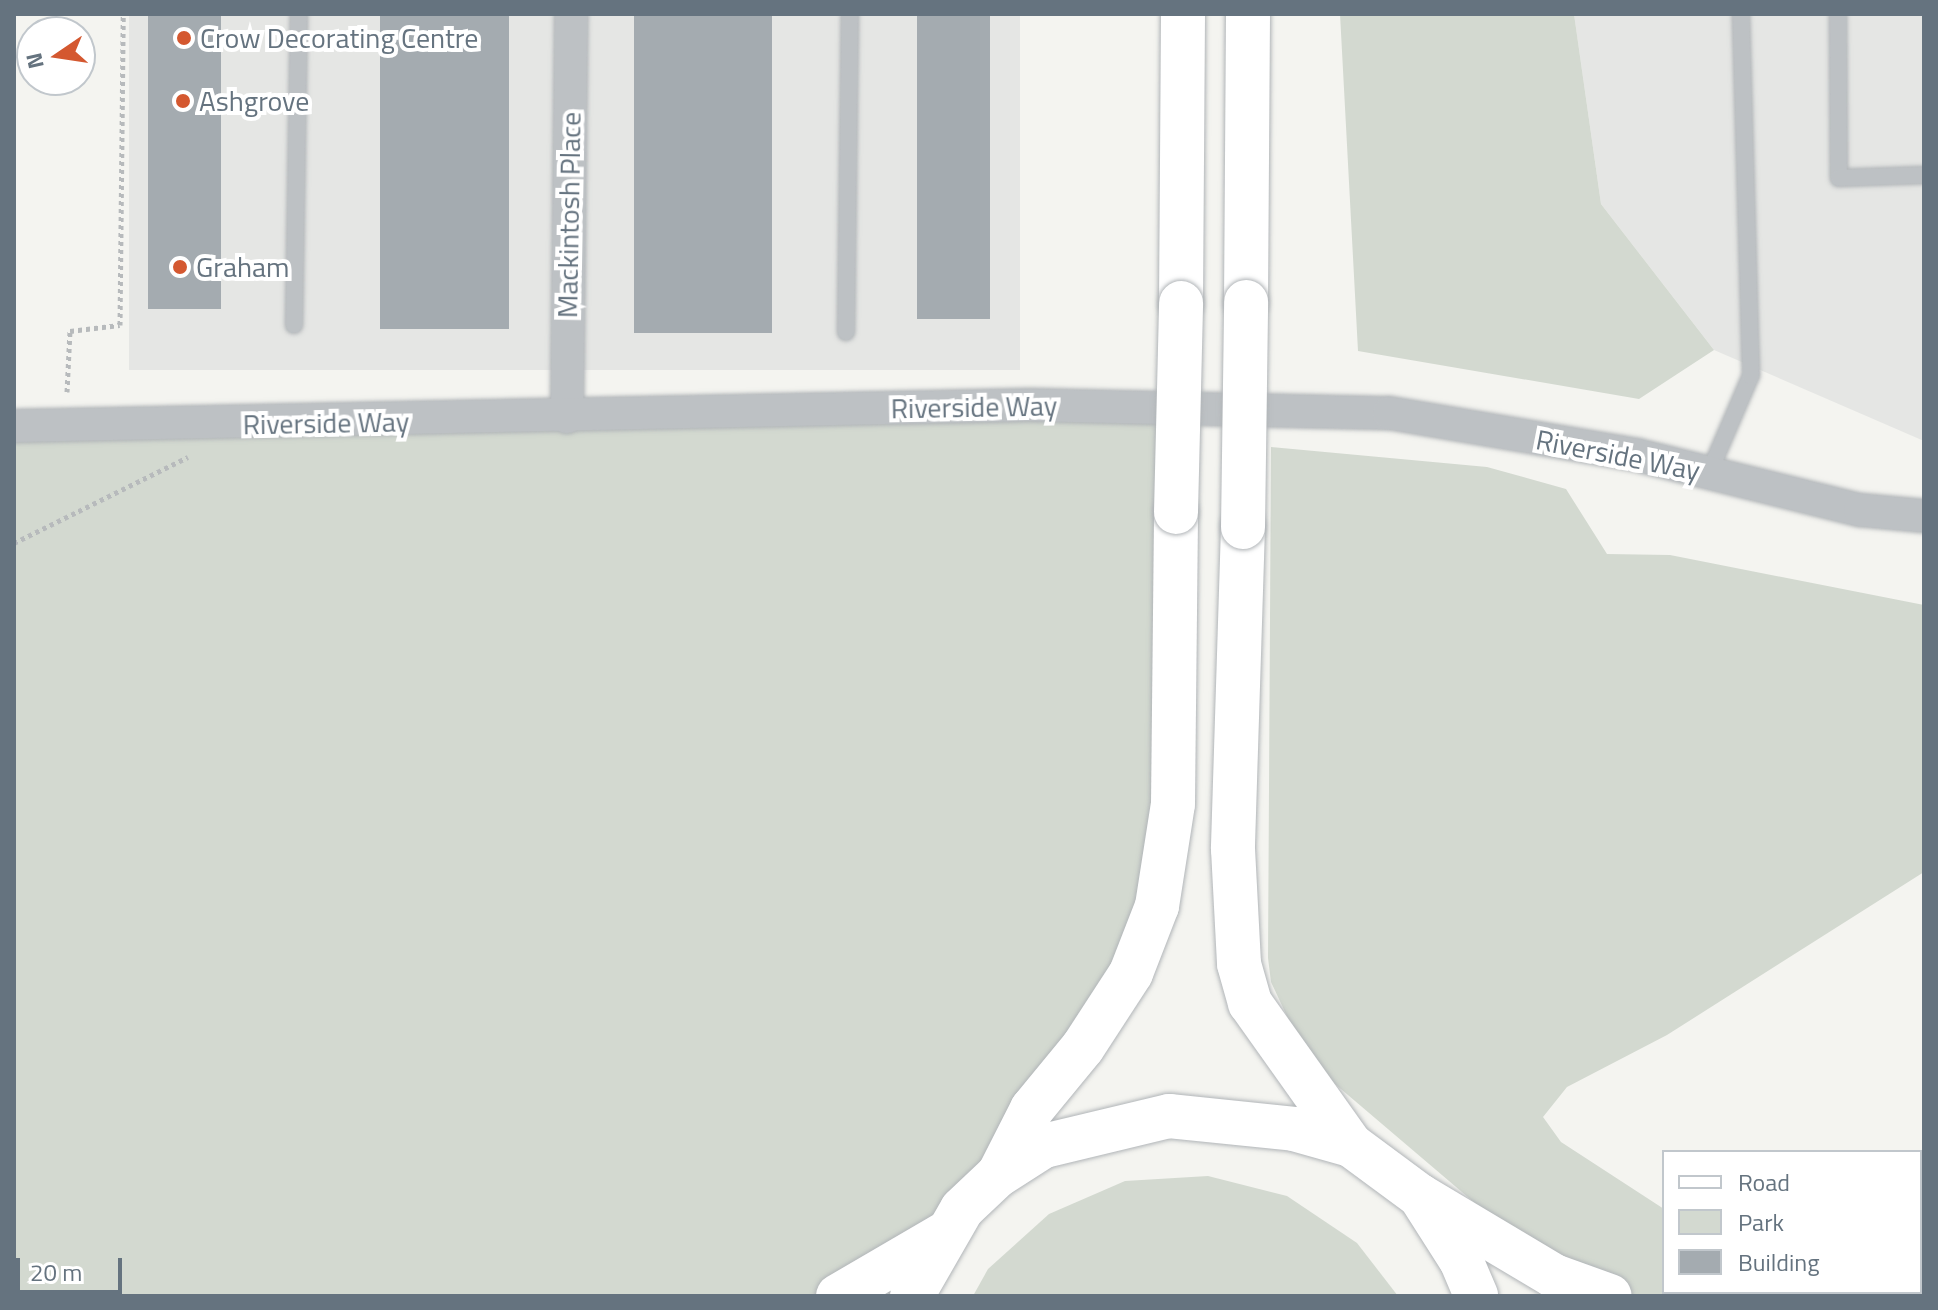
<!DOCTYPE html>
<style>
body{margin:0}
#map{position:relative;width:1938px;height:1310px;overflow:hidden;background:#f4f4f0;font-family:"Titillium Web",sans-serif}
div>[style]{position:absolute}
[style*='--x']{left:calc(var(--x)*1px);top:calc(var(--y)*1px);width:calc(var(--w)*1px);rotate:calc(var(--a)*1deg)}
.built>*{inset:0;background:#e5e6e4;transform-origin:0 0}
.green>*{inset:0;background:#d3d9d0}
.building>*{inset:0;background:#a4abb0;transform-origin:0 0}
.path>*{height:5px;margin-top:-2.5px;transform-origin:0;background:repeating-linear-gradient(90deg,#b7babc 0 4px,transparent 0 8px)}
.roads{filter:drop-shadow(0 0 2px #b1b5b8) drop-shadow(0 0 2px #b1b5b8)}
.service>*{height:16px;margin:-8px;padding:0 8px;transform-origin:8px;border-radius:8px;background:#bdc1c4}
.minor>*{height:32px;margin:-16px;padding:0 16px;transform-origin:16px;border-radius:16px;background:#bdc1c4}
.primary>*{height:44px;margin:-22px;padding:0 22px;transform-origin:22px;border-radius:22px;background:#fff}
.trunk>*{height:44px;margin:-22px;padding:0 22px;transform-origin:22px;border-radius:22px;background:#fff}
.bridges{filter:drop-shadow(0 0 2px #b1b5b8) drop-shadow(0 0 2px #b1b5b8)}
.primary-bridge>*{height:44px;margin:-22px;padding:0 22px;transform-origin:22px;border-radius:22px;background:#fff}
.dots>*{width:22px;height:22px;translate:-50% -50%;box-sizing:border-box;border:4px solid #fff;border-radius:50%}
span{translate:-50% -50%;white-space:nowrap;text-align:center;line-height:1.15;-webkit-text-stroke:8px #fff;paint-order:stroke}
.poi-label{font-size:28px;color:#65737f}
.left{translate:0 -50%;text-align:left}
.street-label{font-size:28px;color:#65737f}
.frame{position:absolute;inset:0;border:16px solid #65737f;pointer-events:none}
.legend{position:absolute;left:1662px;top:1150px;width:260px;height:144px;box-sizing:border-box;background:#fff;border:2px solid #c1c7cc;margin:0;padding:10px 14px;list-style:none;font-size:24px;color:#65737f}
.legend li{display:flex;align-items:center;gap:16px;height:40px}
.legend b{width:40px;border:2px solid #c1c7cc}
.north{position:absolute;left:16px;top:16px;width:80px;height:80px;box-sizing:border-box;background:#fff;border:2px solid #c1c7cc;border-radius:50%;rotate:257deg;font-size:22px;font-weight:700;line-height:32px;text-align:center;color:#65737f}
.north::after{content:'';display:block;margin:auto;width:28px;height:36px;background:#d45830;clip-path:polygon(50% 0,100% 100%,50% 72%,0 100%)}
.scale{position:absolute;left:16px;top:1258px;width:106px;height:36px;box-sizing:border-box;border:4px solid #65737f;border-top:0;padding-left:10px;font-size:24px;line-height:28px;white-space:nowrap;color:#65737f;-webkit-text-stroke:6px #fff;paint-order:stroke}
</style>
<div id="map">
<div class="built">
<i style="left:129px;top:14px;width:891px;height:356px"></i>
<i style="clip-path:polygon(1574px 14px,1924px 14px,1924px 441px,1714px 350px,1601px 204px)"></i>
</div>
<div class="green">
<i style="clip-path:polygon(1340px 14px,1574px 14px,1601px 204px,1714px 350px,1639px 399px,1358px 351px)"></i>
<i style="clip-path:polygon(1178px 418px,1157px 906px,1032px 1109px,901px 1262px,814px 1296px,14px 1296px,14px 426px)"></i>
<i style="clip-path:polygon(1271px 447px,1487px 467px,1566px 489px,1607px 554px,1670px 555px,1924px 605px,1924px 872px,1667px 1035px,1567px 1087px,1543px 1117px,1561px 1142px,1664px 1209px,1664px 1292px,1920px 1292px,1920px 1271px,1924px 1296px,1620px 1296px,1516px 1238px,1308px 1061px,1271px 982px,1268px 958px)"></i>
<i style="clip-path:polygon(1208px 1176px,1287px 1196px,1357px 1243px,1398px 1296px,973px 1296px,988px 1269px,1049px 1214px,1125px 1181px)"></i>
</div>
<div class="building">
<i style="left:148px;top:14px;width:73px;height:295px"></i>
<i style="left:380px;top:14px;width:129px;height:315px"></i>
<i style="left:634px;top:14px;width:138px;height:319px"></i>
<i style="left:917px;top:14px;width:73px;height:305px"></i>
</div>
<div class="path">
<i style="--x:67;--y:392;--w:61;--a:-87.2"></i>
<i style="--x:70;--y:331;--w:50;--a:-6.8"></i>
<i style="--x:120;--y:325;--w:311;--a:-89.4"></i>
<i style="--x:14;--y:543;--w:194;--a:-26.3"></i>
</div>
<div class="roads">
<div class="service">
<i style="--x:1838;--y:14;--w:164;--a:89.7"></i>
<i style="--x:1839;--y:178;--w:85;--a:-2"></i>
<i style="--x:294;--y:325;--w:311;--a:-89.1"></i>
<i style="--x:846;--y:332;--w:318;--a:-89.3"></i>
<i style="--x:1709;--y:473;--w:107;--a:-66.8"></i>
<i style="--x:1751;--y:375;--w:361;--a:-91.6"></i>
</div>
<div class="minor">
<i style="--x:567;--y:417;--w:403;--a:-89.4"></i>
<i style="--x:14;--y:426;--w:1016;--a:-1.18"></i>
<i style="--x:1030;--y:405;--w:359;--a:1.3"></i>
<i style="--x:1389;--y:413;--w:252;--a:9.6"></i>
<i style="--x:1637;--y:455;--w:230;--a:13.9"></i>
<i style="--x:1860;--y:510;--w:64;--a:5.4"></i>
</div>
<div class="primary">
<i style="--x:1246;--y:302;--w:288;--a:-89.6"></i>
<i style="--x:1181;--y:303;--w:289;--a:-89.6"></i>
<i style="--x:1243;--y:527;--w:322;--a:91.8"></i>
<i style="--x:1233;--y:849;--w:115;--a:87"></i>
<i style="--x:1239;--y:964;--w:41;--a:74.2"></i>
<i style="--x:1250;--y:1003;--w:174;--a:54.6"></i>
<i style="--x:999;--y:1174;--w:73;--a:-63.1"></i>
<i style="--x:1032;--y:1109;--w:80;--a:-50.6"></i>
<i style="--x:1083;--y:1047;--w:88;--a:-57"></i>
<i style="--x:1131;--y:973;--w:72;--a:-68.8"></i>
<i style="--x:1157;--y:906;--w:103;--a:-81.1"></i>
<i style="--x:1173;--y:804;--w:292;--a:-89.4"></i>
<i style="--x:912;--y:1296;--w:100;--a:-60.1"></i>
<i style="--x:962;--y:1209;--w:48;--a:-43.3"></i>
<i style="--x:997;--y:1176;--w:56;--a:-32.6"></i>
<i style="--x:1044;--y:1146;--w:129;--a:-13.5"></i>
<i style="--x:1169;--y:1116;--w:126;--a:5.9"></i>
<i style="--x:1294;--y:1129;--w:59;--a:15.7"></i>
<i style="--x:1351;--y:1145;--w:86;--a:36.5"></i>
<i style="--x:1420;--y:1196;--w:76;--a:57.4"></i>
<i style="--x:1461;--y:1260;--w:39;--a:67"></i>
</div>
<div class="trunk">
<i style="--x:1420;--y:1196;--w:156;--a:30.8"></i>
<i style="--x:1554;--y:1276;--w:59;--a:19.7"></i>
<i style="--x:838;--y:1296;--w:125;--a:-30.3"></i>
</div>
</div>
<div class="bridges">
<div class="primary-bridge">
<i style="--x:1176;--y:512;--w:209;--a:-88.6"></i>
<i style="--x:1243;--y:527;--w:225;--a:-89.2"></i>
</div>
</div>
<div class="dots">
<i style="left:184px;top:38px;background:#d45830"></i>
<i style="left:183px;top:101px;background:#d45830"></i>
<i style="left:180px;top:267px;background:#d45830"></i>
</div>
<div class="poi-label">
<span class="left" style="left:200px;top:38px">Crow Decorating Centre</span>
<span class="left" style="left:199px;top:101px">Ashgrove</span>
<span class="left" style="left:196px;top:267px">Graham</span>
</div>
<div class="street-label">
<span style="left:569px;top:215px;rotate:-89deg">Mackintosh Place</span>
<span style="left:974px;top:407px;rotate:-1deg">Riverside Way</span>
<span style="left:326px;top:423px;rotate:-1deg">Riverside Way</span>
<span style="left:1618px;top:455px;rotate:11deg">Riverside Way</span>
</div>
<div class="frame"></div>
<ul class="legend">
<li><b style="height:10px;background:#fff"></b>Road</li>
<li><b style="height:22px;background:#d3d9d0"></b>Park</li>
<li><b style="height:22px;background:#a4abb0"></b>Building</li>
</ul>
<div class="north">N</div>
<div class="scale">20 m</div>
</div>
